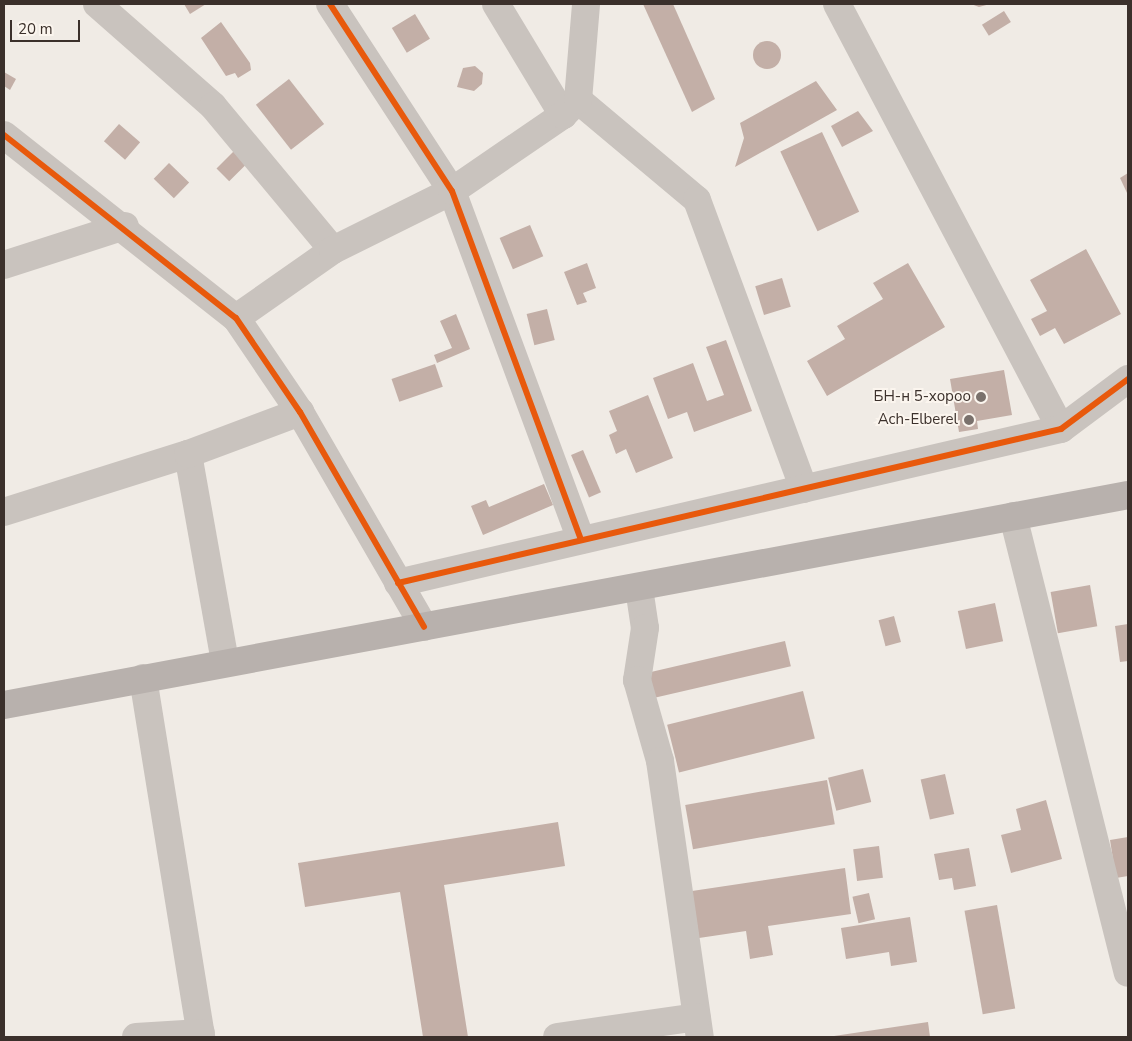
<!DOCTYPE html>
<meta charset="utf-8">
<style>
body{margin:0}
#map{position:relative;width:1132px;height:1041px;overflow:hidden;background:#f0ebe5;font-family:"Nunito Sans",sans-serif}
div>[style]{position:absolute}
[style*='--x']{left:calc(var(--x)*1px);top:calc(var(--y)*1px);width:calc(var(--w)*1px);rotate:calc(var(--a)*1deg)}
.building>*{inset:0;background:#c3afa7;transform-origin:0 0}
.round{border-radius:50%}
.minor>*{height:28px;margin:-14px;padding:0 14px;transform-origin:14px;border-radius:14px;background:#c9c3be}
.major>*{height:28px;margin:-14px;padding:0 14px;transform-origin:14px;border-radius:14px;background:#b8b1ad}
.cycleway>*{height:6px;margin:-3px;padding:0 3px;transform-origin:3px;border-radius:3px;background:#e8590c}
.dots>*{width:14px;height:14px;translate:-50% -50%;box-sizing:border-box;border:2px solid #fbf5ee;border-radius:50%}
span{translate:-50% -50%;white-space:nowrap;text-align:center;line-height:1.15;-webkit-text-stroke:4px #fbf5ee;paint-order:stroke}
.poi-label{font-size:15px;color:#3b302b}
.right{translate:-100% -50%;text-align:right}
.frame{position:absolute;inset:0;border:5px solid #3b302b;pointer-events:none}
.scale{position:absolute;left:10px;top:20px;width:70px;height:22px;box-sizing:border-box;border:2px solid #3b302b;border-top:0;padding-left:6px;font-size:15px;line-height:18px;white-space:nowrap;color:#3b302b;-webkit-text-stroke:4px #fbf5ee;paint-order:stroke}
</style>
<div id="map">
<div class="building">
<i style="clip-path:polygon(184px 4px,206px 4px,190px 14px)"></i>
<i style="clip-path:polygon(643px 4px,673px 4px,715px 99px,692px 112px)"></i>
<i style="clip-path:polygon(971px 4px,990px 4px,979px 7px)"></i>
<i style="left:1004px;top:11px;width:13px;height:26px;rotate:58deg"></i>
<i style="left:415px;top:14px;width:29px;height:27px;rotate:59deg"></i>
<i style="clip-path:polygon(221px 22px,250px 63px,251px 70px,238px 78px,235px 73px,226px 76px,201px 38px)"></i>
<i class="round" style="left:753px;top:41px;width:28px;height:28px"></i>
<i style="clip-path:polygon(475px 66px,483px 73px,482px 84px,474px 91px,457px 87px,463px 68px)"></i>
<i style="clip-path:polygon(4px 72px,16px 79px,10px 90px,4px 86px)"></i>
<i style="left:289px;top:79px;width:57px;height:42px;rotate:52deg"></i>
<i style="clip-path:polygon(816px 81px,837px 110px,735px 167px,744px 138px,740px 123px)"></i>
<i style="clip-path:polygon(858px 111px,873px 131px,842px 147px,831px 126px)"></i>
<i style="left:119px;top:124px;width:28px;height:23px;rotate:41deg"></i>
<i style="left:822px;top:132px;width:88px;height:46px;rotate:65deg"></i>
<i style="left:237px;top:148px;width:18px;height:29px;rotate:45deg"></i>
<i style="left:169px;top:163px;width:28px;height:22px;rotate:44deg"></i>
<i style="clip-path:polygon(1128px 173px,1128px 195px,1120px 178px)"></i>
<i style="left:530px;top:225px;width:34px;height:33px;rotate:67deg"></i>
<i style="clip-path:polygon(1086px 249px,1121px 314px,1064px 344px,1055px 328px,1040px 336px,1031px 319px,1047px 311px,1030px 280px)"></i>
<i style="clip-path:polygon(587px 263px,596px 288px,583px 293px,587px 302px,577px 305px,564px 272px)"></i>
<i style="clip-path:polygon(908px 263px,945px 327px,827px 396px,807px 361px,845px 339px,837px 326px,883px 299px,873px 283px)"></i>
<i style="left:782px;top:278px;width:30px;height:28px;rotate:73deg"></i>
<i style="left:547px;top:309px;width:32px;height:21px;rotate:76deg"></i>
<i style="clip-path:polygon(456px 314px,470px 349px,437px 363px,434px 355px,452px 348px,440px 321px)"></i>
<i style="clip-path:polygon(726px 340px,752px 411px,694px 432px,687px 412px,668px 419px,653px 378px,693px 363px,707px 401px,724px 395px,706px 347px)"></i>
<i style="left:435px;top:364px;width:24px;height:46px;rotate:71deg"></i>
<i style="clip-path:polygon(1004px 370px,1012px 415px,977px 421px,978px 429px,959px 432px,950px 379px)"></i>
<i style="clip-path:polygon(648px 395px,673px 458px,636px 473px,626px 449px,616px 454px,609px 435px,617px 431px,609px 411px)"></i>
<i style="left:583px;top:450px;width:46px;height:13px;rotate:67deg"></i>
<i style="clip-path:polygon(544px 484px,553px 505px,483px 535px,471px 506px,486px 500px,489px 507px)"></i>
<i style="left:1090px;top:585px;width:42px;height:40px;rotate:80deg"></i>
<i style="left:995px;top:603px;width:39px;height:38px;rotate:78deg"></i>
<i style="left:894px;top:616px;width:27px;height:16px;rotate:75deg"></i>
<i style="clip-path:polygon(1128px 624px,1128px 661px,1120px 662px,1115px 626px)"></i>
<i style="left:785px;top:641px;width:26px;height:142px;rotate:77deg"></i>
<i style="left:803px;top:691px;width:49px;height:140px;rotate:76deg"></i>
<i style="left:863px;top:769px;width:34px;height:36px;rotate:76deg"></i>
<i style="left:945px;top:774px;width:41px;height:25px;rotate:77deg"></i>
<i style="left:827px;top:780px;width:45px;height:144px;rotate:80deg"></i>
<i style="clip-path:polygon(1046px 800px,1062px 859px,1011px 873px,1001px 835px,1021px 830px,1016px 809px)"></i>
<i style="clip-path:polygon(558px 822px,565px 866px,444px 885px,468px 1037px,423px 1037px,400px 892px,305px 907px,298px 863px)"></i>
<i style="clip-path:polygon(1128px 837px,1128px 876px,1116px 878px,1110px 840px)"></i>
<i style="left:879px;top:846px;width:32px;height:26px;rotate:83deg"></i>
<i style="clip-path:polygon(969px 848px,976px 886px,954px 890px,952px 878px,939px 880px,934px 854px)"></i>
<i style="clip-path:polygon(845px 868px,851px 914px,768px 926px,773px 955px,750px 959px,746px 931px,699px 938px,692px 891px)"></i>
<i style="left:869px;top:893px;width:27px;height:17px;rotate:77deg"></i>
<i style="left:997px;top:905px;width:105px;height:33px;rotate:80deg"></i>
<i style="clip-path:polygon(910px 917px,917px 962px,891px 966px,889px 952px,846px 959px,841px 928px)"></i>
<i style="clip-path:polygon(928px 1022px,930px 1037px,834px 1037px,834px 1036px)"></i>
</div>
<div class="minor">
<i style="--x:97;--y:4;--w:154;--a:41.3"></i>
<i style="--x:213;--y:106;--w:187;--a:50.2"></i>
<i style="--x:330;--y:4;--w:223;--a:56.9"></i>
<i style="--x:452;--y:191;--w:372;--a:69.7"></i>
<i style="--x:496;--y:4;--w:130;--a:58.9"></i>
<i style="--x:837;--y:4;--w:480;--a:62.2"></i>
<i style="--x:578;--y:100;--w:155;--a:40"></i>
<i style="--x:697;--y:200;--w:308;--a:69.7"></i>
<i style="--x:4;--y:135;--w:295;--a:38.3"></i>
<i style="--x:236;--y:318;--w:114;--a:55.8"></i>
<i style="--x:300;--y:412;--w:248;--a:60"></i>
<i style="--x:4;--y:265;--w:127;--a:-17.9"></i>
<i style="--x:236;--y:318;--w:118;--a:-35"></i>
<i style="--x:333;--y:250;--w:133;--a:-26.4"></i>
<i style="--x:452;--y:191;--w:135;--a:-34.4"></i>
<i style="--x:563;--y:115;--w:21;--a:-45"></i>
<i style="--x:578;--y:100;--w:96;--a:-85.2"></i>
<i style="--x:188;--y:454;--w:211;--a:79.9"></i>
<i style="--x:4;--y:512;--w:193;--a:-17.5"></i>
<i style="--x:188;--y:454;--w:120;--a:-20.6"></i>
<i style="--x:1013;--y:516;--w:471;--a:75.9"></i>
<i style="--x:398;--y:583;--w:681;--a:-13.08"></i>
<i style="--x:1061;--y:429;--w:84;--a:-36.7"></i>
<i style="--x:639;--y:588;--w:40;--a:81.5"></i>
<i style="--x:645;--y:628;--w:53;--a:98.7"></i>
<i style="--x:637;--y:680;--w:84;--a:74.1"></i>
<i style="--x:660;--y:761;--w:279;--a:81.8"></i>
<i style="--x:143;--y:678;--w:364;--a:80.8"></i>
<i style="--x:136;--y:1037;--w:65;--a:-3.5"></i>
<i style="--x:557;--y:1037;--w:141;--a:-8.1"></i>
</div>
<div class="major">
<i style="--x:4;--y:705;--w:1143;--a:-10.58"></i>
</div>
<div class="cycleway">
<i style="--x:330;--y:4;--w:223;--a:56.9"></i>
<i style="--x:452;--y:191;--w:372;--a:69.7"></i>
<i style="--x:4;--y:135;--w:295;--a:38.3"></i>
<i style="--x:236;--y:318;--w:114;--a:55.8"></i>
<i style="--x:300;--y:412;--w:248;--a:60"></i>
<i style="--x:398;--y:583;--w:681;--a:-13.08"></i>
<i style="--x:1061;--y:429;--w:84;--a:-36.7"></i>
</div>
<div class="dots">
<i style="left:981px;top:397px;background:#7a716c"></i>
<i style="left:969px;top:420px;background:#7a716c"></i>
</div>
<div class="poi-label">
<span class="right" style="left:971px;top:397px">БН-н 5-хороо</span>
<span class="right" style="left:958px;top:420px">Ach-Elberel</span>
</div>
<div class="frame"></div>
<div class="scale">20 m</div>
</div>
